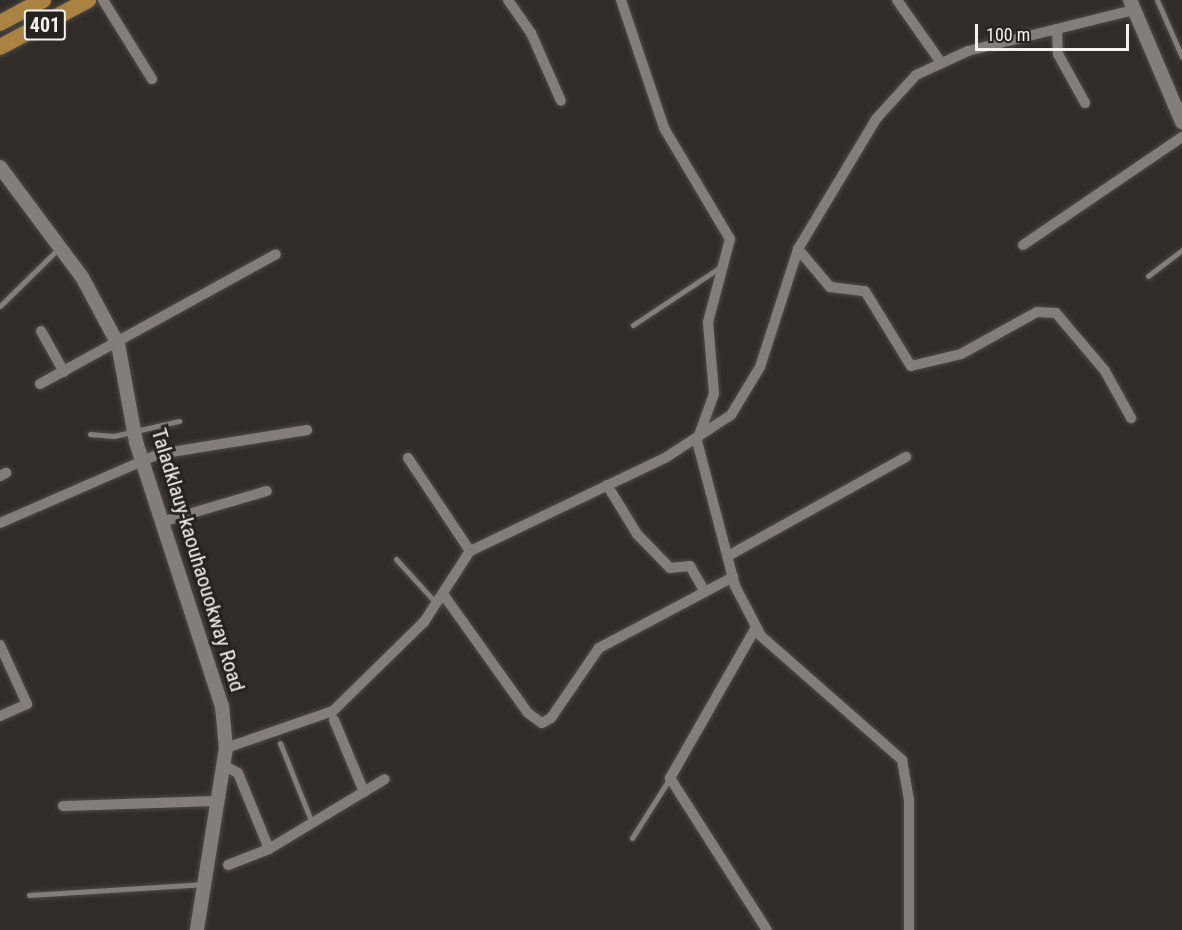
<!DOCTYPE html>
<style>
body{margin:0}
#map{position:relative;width:1182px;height:930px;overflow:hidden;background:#322c29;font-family:"Roboto Condensed",sans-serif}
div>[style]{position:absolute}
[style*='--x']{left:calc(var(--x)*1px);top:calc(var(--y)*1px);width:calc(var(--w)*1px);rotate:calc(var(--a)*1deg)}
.roads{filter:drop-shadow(0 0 2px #4f4947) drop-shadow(0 0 2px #4f4947)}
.service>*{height:5px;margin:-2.5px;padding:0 2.5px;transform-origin:2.5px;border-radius:2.5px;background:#847d79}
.minor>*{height:10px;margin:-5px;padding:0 5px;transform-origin:5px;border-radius:5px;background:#847d79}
.tertiary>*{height:14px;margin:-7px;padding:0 7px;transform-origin:7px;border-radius:7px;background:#847d79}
.primary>*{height:16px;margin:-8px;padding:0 8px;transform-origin:8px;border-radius:8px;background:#aa8242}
span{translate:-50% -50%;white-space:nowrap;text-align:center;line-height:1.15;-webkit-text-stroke:6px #28221f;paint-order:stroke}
.shield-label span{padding:2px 4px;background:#28221f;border:2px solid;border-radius:4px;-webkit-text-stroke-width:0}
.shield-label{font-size:20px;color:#f5f1ef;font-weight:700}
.street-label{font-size:21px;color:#f5f1ef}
.scale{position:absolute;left:975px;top:24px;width:154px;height:27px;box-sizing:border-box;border:3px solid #f5f1ef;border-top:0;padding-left:8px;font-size:18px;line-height:21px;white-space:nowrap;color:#f5f1ef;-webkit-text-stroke:4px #28221f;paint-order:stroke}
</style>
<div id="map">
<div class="roads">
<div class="service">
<i style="--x:1157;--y:0;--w:62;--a:66.3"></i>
<i style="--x:1148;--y:276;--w:43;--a:-37.4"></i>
<i style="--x:0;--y:306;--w:84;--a:-44.5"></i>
<i style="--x:633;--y:325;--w:107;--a:-33.5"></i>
<i style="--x:90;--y:434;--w:24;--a:5"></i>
<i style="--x:114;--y:436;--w:67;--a:-13"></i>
<i style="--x:396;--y:559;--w:59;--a:47.7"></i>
<i style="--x:280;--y:743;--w:86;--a:68.2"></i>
<i style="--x:632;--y:838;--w:71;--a:-57.7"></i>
<i style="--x:29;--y:895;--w:173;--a:-3.6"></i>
</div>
<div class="minor">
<i style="--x:103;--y:0;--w:93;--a:58.2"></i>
<i style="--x:508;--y:0;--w:40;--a:55.1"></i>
<i style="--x:531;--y:33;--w:74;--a:66.2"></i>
<i style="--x:621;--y:0;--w:135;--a:71.4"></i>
<i style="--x:664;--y:128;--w:129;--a:59.3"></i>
<i style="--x:730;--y:239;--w:86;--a:104.8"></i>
<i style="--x:708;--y:322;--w:72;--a:85.2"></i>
<i style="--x:714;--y:394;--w:50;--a:109.9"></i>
<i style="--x:697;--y:441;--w:150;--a:75.3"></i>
<i style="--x:735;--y:586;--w:56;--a:62.5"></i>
<i style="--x:761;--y:636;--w:188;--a:41.3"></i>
<i style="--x:902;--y:760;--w:41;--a:80.1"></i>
<i style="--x:909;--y:800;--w:130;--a:90"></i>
<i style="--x:897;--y:0;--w:75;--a:54.8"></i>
<i style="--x:1057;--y:29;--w:25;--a:88"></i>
<i style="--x:1058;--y:54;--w:56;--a:61.1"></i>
<i style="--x:1023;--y:245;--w:192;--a:-34.2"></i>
<i style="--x:798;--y:249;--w:50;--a:49.9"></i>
<i style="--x:830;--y:287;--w:35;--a:7"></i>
<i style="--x:865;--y:291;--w:88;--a:58.5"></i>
<i style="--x:911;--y:366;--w:51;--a:-13.5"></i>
<i style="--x:961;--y:354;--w:87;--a:-28.9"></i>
<i style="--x:1037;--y:312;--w:19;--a:3"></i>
<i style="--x:1056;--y:313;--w:76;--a:49.8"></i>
<i style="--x:1105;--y:371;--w:54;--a:61"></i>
<i style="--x:41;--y:331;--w:47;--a:60.7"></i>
<i style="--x:40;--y:384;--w:269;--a:-28.8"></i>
<i style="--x:408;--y:458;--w:112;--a:56.3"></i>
<i style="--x:0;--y:476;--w:7;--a:-27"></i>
<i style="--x:607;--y:485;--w:57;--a:58.5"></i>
<i style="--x:637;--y:534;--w:47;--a:45.9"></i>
<i style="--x:670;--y:568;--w:20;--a:-6"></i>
<i style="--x:690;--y:566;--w:30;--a:60"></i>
<i style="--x:165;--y:521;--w:106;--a:-16.4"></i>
<i style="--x:0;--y:523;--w:173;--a:-23.5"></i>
<i style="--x:159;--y:454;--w:150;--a:-9.2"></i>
<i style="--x:728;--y:556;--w:204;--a:-29.1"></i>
<i style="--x:443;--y:594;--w:146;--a:54.5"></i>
<i style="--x:528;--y:713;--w:17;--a:36"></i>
<i style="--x:542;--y:723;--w:10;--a:-29"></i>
<i style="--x:551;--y:718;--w:85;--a:-55.6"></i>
<i style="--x:599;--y:648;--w:152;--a:-27.9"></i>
<i style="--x:755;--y:629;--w:172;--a:119.7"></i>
<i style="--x:670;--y:778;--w:180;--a:57.5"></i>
<i style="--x:0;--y:645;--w:65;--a:65.4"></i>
<i style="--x:27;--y:704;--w:30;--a:156"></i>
<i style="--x:334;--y:720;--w:78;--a:67.4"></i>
<i style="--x:226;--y:748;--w:113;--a:-19.1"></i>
<i style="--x:333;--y:711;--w:127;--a:-44.4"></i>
<i style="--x:424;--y:622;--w:85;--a:-57.1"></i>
<i style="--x:470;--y:551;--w:216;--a:-25.5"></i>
<i style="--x:665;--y:458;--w:79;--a:-33.1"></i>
<i style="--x:731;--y:415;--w:56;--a:-58.9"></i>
<i style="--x:760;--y:367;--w:124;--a:-72.1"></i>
<i style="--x:798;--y:249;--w:152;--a:-59"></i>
<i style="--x:876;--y:119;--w:59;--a:-47.7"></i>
<i style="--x:916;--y:75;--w:57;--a:-24.8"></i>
<i style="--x:968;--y:51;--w:171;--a:-13.9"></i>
<i style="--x:223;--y:765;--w:17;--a:28"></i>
<i style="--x:238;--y:773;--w:82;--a:67.8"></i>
<i style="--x:63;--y:806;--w:154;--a:-1.9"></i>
<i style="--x:228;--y:865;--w:44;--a:-21.3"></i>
<i style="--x:269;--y:849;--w:135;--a:-31.1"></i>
</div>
<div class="tertiary">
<i style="--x:1130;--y:0;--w:133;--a:66.9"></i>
<i style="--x:0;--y:167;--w:137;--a:53.3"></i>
<i style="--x:82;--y:277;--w:76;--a:61.8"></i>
<i style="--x:118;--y:344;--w:100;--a:79.6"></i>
<i style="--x:136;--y:442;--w:278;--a:72"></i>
<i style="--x:222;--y:706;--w:42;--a:84.6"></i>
<i style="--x:226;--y:748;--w:184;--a:99.1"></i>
</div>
<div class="primary">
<i style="--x:0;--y:23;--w:49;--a:-28.1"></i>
<i style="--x:0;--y:47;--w:100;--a:-28.1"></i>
</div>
</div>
<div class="shield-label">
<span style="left:45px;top:25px">401</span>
</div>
<div class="street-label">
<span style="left:198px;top:560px;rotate:73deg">Taladklauy-kaouhaouokway Road</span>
</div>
<div class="scale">100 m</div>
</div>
